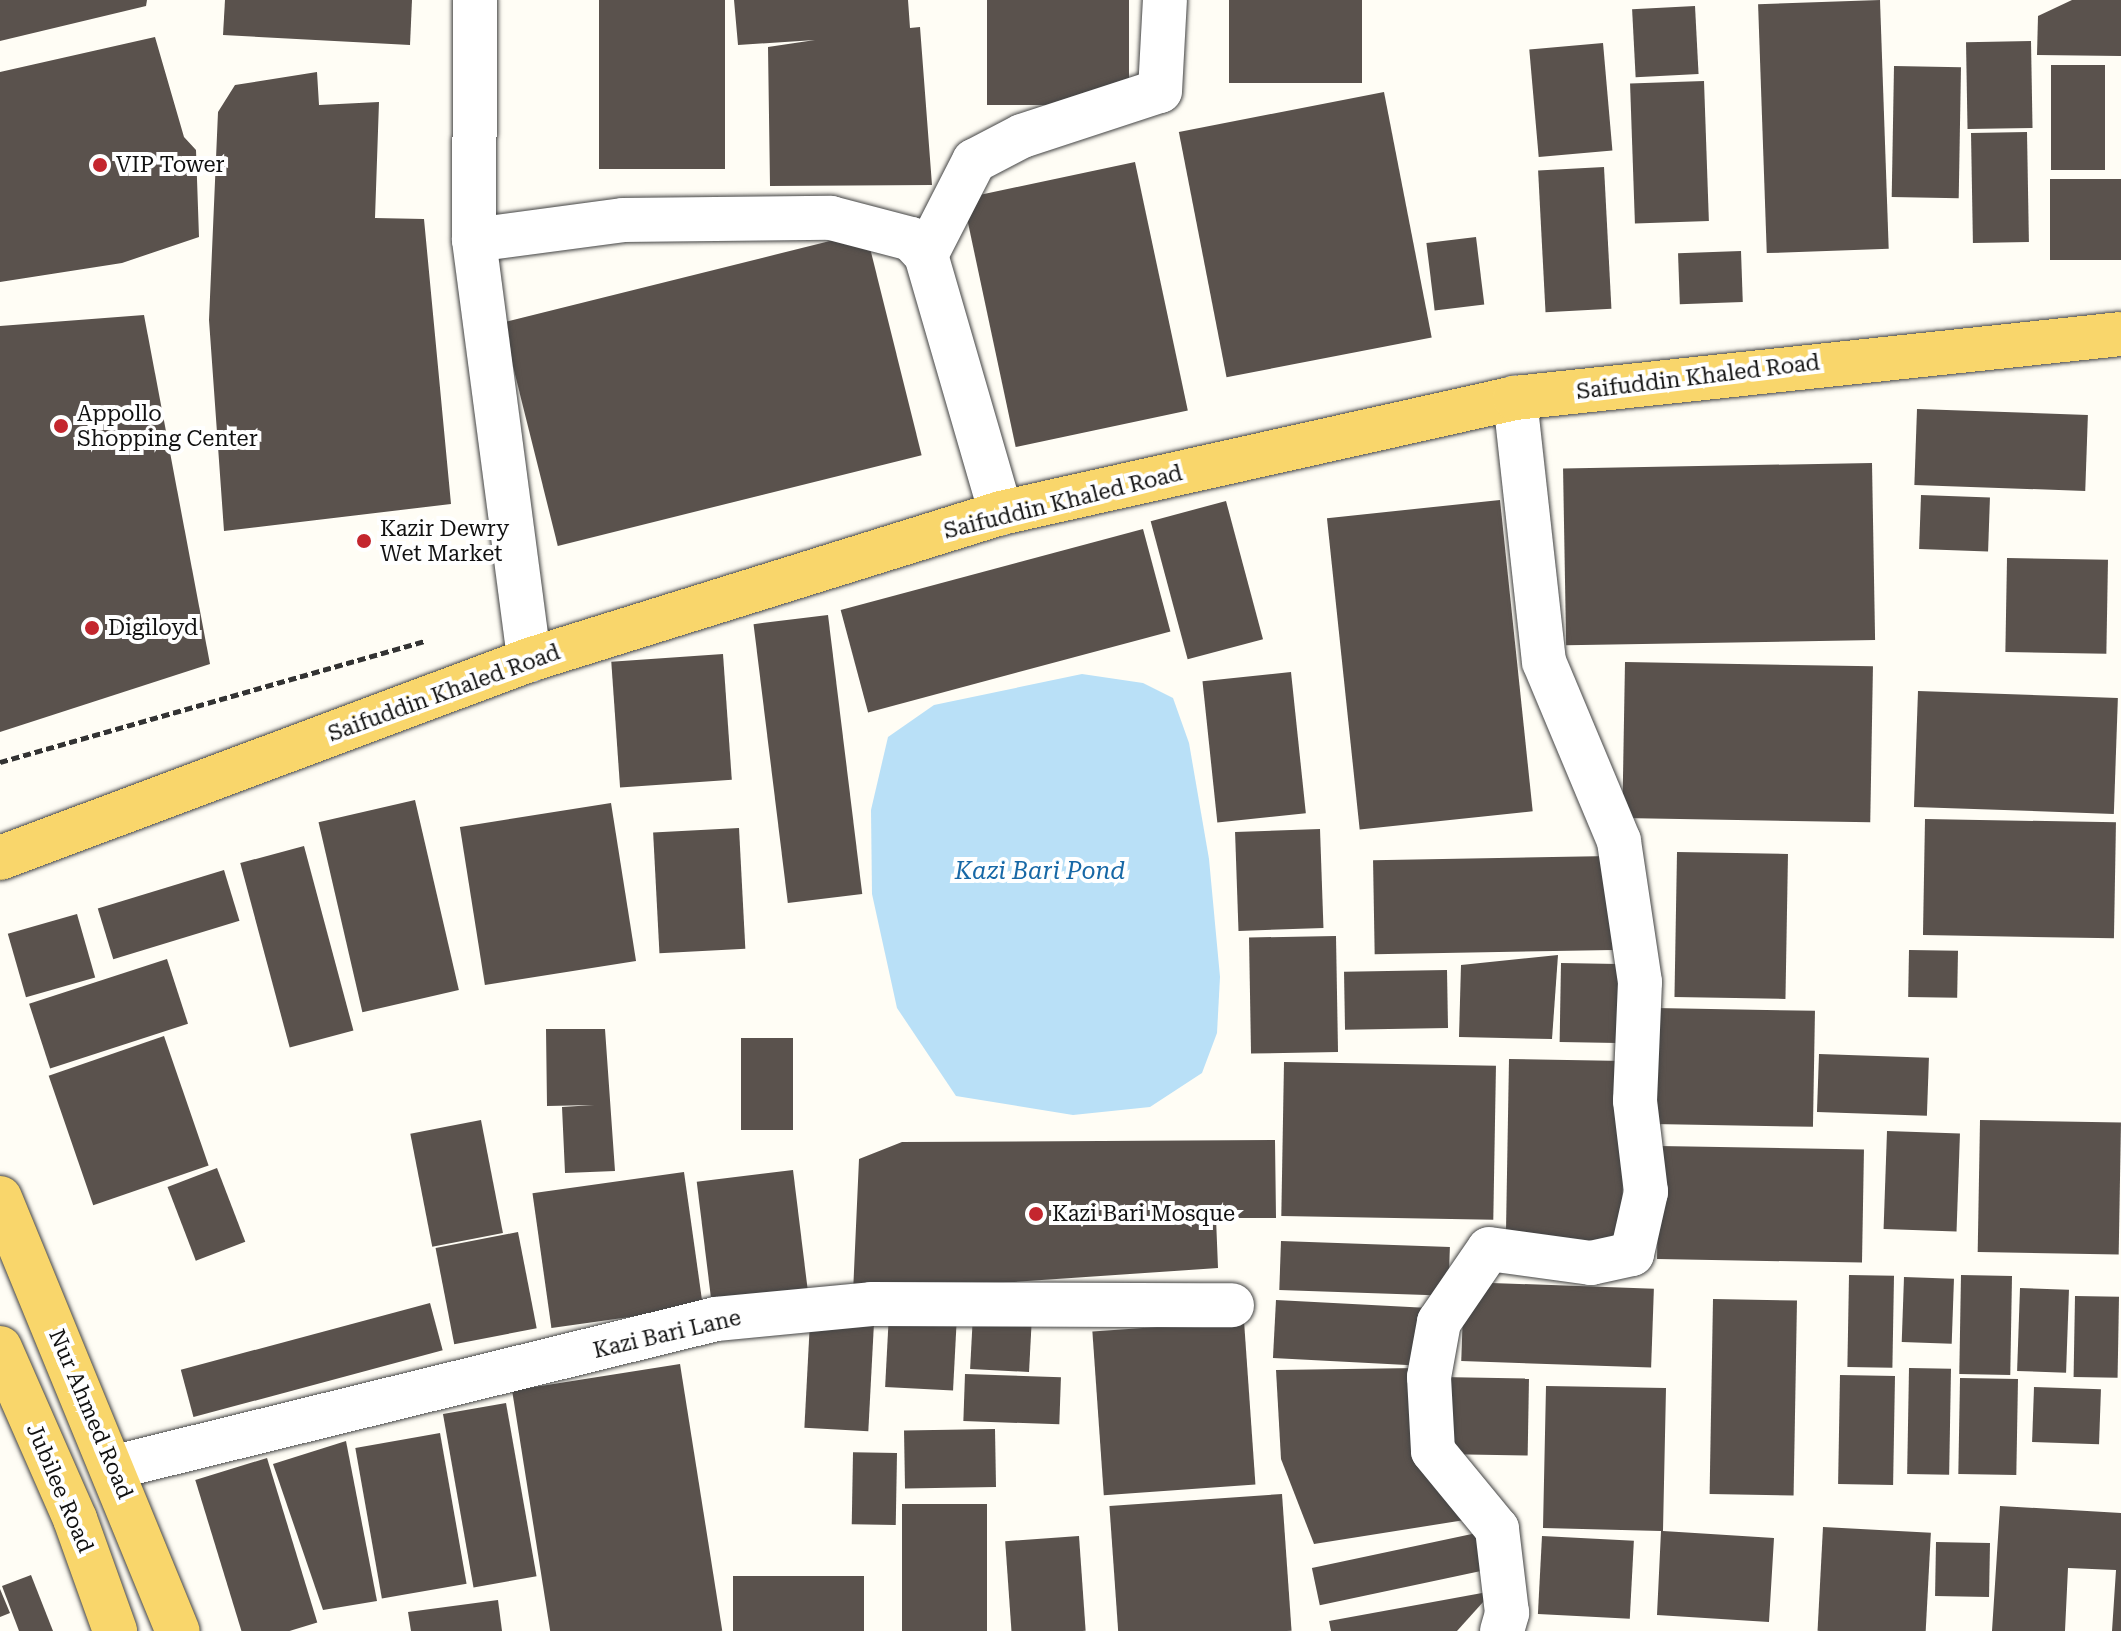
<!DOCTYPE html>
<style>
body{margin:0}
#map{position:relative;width:2121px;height:1631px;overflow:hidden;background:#fffdf5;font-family:"Roboto Serif",serif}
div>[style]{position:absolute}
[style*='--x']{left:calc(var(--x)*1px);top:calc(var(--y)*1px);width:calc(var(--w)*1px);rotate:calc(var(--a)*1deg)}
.water>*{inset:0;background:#b9e0f7}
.building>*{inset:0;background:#5a524d;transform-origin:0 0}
.path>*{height:5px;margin-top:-2.5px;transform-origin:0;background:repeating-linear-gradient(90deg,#333 0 8px,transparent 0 12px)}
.roads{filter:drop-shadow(0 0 2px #444) drop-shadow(0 0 2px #444)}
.minor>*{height:44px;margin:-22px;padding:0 22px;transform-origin:22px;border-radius:22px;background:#fff}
.major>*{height:44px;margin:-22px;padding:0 22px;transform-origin:22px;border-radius:22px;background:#f9d66b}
.dots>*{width:22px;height:22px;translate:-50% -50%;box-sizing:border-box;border:4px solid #fff;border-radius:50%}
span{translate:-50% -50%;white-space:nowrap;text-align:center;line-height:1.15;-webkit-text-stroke:8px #fff;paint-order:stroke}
.poi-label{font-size:22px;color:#111}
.left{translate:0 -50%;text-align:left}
.street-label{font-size:22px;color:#111}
.water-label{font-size:24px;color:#1768a6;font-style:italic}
</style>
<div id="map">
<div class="water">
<i style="clip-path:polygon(1082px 674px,1143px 683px,1173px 698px,1189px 743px,1209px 859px,1220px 977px,1217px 1033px,1202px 1073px,1150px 1107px,1073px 1115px,956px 1096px,897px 1008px,872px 894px,871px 810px,888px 737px,934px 705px)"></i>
</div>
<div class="building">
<i style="clip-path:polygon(0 0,147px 0,146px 6px,0 41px)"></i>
<i style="clip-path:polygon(225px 0,412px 0,410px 45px,223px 35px)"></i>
<i style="left:599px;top:0;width:126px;height:169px"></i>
<i style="clip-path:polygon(734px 0,908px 0,910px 28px,920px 27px,932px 185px,770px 186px,768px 47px,815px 40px,738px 45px)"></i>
<i style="left:987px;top:0;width:142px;height:105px"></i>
<i style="left:1229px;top:0;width:133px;height:83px"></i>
<i style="left:1880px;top:0;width:249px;height:122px;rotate:88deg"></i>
<i style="clip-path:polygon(2072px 0,2121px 0,2121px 56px,2037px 55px,2038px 16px)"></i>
<i style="left:1695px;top:6px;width:68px;height:63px;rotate:87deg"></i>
<i style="clip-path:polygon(155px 37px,184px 137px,196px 150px,199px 237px,122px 263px,0 282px,0 72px)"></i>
<i style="left:2031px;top:41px;width:87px;height:65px;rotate:89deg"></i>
<i style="left:1603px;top:43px;width:108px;height:74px;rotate:85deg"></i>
<i style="left:2051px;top:65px;width:54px;height:105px"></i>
<i style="left:1894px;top:66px;width:67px;height:131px;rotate:1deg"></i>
<i style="clip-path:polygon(317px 72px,319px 105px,379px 102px,375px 218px,424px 219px,451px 504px,224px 531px,209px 320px,218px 112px,235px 85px)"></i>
<i style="left:1704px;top:81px;width:140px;height:74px;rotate:88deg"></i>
<i style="left:1384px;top:92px;width:250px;height:209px;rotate:79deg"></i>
<i style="left:2027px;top:132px;width:110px;height:56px;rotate:89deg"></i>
<i style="left:1135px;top:162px;width:254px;height:176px;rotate:78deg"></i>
<i style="left:1604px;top:167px;width:142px;height:66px;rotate:87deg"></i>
<i style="left:2121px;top:179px;width:81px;height:71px;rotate:90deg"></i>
<i style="left:866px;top:232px;width:230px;height:375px;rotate:76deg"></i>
<i style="left:1476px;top:237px;width:68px;height:50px;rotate:83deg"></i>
<i style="left:1741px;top:251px;width:51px;height:63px;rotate:88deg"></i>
<i style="clip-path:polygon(144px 315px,210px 664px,0 732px,0 326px)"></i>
<i style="left:1917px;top:409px;width:171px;height:76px;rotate:2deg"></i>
<i style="left:1872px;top:463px;width:177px;height:309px;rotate:89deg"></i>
<i style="left:1921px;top:495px;width:69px;height:54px;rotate:2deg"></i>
<i style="left:1500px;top:500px;width:313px;height:174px;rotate:84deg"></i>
<i style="left:1226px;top:501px;width:143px;height:78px;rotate:75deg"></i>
<i style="left:1143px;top:529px;width:106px;height:313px;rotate:75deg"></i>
<i style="left:2007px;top:558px;width:101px;height:94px;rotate:1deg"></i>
<i style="left:828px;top:615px;width:281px;height:75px;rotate:83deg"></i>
<i style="left:723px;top:654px;width:126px;height:112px;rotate:86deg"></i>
<i style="left:1625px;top:662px;width:248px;height:156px;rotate:1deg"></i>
<i style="left:1291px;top:672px;width:142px;height:89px;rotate:84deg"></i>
<i style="left:1918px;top:691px;width:200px;height:116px;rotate:2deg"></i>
<i style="left:415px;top:800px;width:195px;height:99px;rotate:77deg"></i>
<i style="left:611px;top:803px;width:160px;height:153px;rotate:81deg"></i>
<i style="left:1925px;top:819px;width:191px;height:116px;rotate:1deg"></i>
<i style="left:739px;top:828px;width:121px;height:86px;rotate:87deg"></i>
<i style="left:1320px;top:829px;width:99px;height:85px;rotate:88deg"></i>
<i style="left:304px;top:846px;width:191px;height:66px;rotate:75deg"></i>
<i style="left:1677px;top:852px;width:111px;height:145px;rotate:1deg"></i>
<i style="left:1611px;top:856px;width:94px;height:238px;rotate:89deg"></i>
<i style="left:224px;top:870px;width:53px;height:132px;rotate:73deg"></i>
<i style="left:77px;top:914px;width:66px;height:72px;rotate:74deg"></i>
<i style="left:1336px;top:936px;width:116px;height:87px;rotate:89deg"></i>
<i style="left:1909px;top:950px;width:49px;height:47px;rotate:1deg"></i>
<i style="clip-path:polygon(1558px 955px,1552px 1039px,1459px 1037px,1461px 965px)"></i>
<i style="left:167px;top:959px;width:68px;height:145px;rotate:72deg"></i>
<i style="left:1561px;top:963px;width:72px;height:79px;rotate:1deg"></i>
<i style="left:1447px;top:970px;width:58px;height:103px;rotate:89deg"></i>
<i style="left:1655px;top:1008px;width:160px;height:116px;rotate:1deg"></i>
<i style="clip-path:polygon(546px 1029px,605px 1029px,615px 1171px,565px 1173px,562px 1107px,594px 1105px,547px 1106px)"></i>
<i style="left:164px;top:1036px;width:137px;height:122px;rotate:71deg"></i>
<i style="left:741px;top:1038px;width:52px;height:92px"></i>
<i style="left:1819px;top:1054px;width:110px;height:58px;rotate:2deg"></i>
<i style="left:1509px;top:1059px;width:116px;height:190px;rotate:1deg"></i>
<i style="left:1284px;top:1062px;width:212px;height:154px;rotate:1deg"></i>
<i style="left:481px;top:1120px;width:115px;height:72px;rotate:79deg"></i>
<i style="left:1980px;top:1120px;width:141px;height:132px;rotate:1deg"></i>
<i style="left:1887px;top:1131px;width:73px;height:98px;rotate:2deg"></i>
<i style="clip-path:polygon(1275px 1140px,1276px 1218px,1216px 1218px,1218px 1268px,853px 1293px,859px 1159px,902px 1142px)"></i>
<i style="left:1659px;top:1146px;width:205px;height:113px;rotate:1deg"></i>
<i style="left:217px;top:1168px;width:79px;height:53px;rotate:69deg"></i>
<i style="left:793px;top:1170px;width:130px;height:97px;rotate:83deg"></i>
<i style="left:684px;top:1172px;width:136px;height:153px;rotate:82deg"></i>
<i style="left:518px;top:1232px;width:98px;height:84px;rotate:79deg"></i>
<i style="left:1281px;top:1241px;width:169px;height:49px;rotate:2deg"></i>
<i style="left:1849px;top:1275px;width:45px;height:92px;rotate:1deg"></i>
<i style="left:1961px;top:1275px;width:51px;height:99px;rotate:1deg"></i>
<i style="left:1904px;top:1277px;width:50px;height:65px;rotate:2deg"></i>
<i style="left:1464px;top:1282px;width:190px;height:79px;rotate:2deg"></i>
<i style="left:2020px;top:1288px;width:49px;height:83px;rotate:2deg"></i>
<i style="left:2075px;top:1296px;width:44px;height:81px;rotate:1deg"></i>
<i style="left:1713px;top:1299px;width:84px;height:195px;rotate:1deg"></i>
<i style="left:1276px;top:1300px;width:153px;height:58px;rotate:3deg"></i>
<i style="left:430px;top:1303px;width:49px;height:258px;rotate:75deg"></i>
<i style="left:889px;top:1313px;width:68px;height:74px;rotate:3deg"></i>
<i style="left:973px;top:1314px;width:59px;height:55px;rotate:3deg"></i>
<i style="left:810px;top:1321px;width:64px;height:107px;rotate:3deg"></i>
<i style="left:1244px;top:1321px;width:164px;height:152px;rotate:86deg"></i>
<i style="left:680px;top:1364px;width:270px;height:170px;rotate:81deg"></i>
<i style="clip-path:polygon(1417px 1368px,1471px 1519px,1314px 1544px,1281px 1459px,1276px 1370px)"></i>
<i style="left:1909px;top:1368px;width:42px;height:106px;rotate:1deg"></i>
<i style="left:965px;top:1374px;width:96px;height:47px;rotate:2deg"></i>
<i style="left:1840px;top:1375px;width:55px;height:109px;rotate:1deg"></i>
<i style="left:1440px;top:1377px;width:89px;height:77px;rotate:1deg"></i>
<i style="left:1960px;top:1378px;width:58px;height:96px;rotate:1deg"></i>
<i style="clip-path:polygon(1546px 1386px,1666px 1388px,1663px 1531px,1774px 1538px,1769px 1622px,1657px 1615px,1661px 1531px,1543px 1528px)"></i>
<i style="left:2034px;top:1387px;width:67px;height:55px;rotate:2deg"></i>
<i style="left:506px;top:1403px;width:176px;height:64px;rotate:80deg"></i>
<i style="left:995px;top:1429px;width:58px;height:91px;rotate:89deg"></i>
<i style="left:440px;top:1433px;width:153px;height:86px;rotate:80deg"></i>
<i style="clip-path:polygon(346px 1441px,377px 1601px,323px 1610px,273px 1464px)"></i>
<i style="left:897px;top:1453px;width:72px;height:44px;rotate:91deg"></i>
<i style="left:267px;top:1458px;width:172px;height:75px;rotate:73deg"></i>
<i style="left:1282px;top:1494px;width:137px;height:173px;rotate:86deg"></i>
<i style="left:902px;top:1504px;width:85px;height:127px"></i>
<i style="clip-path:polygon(2000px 1506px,2121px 1513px,2121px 1631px,2112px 1631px,2116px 1570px,2068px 1568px,2065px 1631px,1992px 1631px)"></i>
<i style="left:1823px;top:1527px;width:108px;height:104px;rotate:3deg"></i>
<i style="left:1486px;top:1531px;width:38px;height:178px;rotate:78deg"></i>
<i style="left:1079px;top:1536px;width:95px;height:74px;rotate:86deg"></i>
<i style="left:1542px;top:1536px;width:92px;height:78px;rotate:3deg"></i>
<i style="left:1936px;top:1542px;width:54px;height:54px;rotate:1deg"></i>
<i style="clip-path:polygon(31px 1575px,53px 1631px,19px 1631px,2px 1586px)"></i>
<i style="left:733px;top:1576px;width:131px;height:55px"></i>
<i style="clip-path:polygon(0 1589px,10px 1613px,0 1617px)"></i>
<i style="clip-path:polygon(1493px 1591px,1457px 1631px,1331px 1631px,1329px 1621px)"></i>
<i style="clip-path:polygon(498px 1600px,502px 1631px,411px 1631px,408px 1612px)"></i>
</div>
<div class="path">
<i style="--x:0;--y:762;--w:442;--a:-15.9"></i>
</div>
<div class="roads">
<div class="minor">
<i style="--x:475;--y:0;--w:240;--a:90.2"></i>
<i style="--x:474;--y:240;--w:424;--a:82.5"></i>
<i style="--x:474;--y:240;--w:150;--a:-7.6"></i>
<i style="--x:623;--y:220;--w:208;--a:-0.6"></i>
<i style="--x:831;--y:218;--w:83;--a:14.7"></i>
<i style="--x:911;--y:239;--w:22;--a:47"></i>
<i style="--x:926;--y:255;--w:269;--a:73.8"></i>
<i style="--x:926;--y:255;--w:106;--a:-62.9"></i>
<i style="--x:974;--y:161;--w:54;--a:-27.5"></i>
<i style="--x:1022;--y:136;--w:145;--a:-18.1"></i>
<i style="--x:1160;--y:91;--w:91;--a:-86.9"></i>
<i style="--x:115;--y:1467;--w:619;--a:-13.83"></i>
<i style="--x:716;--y:1319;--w:156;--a:-5.5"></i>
<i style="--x:871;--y:1304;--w:361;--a:0.2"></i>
<i style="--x:1502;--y:1631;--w:19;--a:-74"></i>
<i style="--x:1507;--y:1613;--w:85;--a:-96.8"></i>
<i style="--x:1497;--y:1529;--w:101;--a:-129.4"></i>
<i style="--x:1433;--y:1451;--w:74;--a:-93.1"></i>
<i style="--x:1429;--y:1377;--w:56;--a:-79.7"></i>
<i style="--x:1439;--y:1322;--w:88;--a:-55.6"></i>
<i style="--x:1489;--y:1249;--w:103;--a:7.8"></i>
<i style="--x:1591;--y:1263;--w:42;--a:-12.4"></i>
<i style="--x:1632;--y:1254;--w:64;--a:-77.3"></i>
<i style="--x:1646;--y:1192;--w:92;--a:-96.9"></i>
<i style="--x:1635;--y:1101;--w:119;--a:-87.6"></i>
<i style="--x:1640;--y:982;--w:143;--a:-98.5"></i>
<i style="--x:1619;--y:841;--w:194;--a:-112.7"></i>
<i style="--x:1544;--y:662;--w:266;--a:-96.3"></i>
</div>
<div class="major">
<i style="--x:0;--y:858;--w:565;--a:-20.52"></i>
<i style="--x:529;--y:660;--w:494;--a:-17.3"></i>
<i style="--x:1001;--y:513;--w:527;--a:-12.61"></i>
<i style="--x:1515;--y:398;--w:609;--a:-6.03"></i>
<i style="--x:0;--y:1198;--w:468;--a:67.7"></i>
<i style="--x:0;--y:1348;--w:187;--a:66.3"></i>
<i style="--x:75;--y:1519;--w:119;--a:70.3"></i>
</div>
</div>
<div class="dots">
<i style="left:100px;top:165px;background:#c4262e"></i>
<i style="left:61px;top:426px;background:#c4262e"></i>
<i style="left:364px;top:541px;background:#c4262e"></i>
<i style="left:92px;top:628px;background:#c4262e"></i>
<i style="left:1036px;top:1214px;background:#c4262e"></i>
</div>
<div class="poi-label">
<span class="left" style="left:116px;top:165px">VIP Tower</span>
<span class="left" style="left:77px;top:426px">Appollo<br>Shopping Center</span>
<span class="left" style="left:380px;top:541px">Kazir Dewry<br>Wet Market</span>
<span class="left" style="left:108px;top:628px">Digiloyd</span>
<span class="left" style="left:1052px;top:1214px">Kazi Bari Mosque</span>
</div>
<div class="street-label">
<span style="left:1698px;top:377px;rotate:-7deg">Saifuddin Khaled Road</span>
<span style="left:1063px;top:502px;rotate:-14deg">Saifuddin Khaled Road</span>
<span style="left:444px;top:693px;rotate:-20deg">Saifuddin Khaled Road</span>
<span style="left:667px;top:1334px;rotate:-13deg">Kazi Bari Lane</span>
<span style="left:91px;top:1414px;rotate:67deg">Nur Ahmed Road</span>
<span style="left:60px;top:1488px;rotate:67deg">Jubilee Road</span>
</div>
<div class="water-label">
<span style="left:1040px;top:872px">Kazi Bari Pond</span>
</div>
</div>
